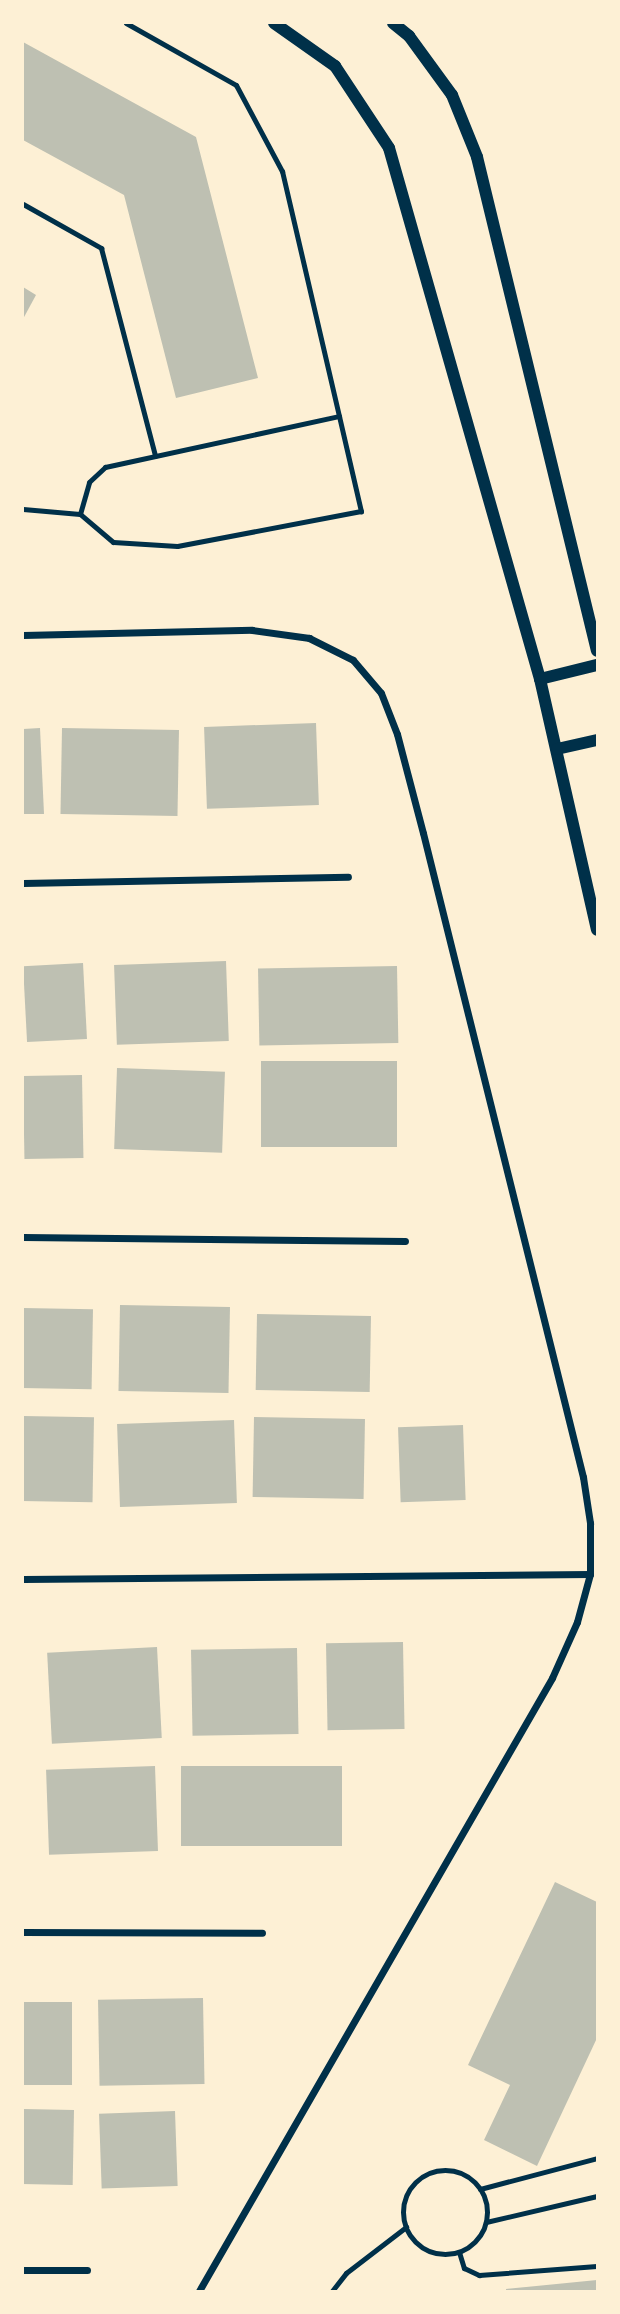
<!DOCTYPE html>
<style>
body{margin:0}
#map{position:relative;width:620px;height:2314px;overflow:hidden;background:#fdf0d5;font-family:Cabin,sans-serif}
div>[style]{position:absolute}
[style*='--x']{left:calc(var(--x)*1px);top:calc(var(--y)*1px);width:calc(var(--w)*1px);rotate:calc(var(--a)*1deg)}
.building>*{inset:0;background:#bec0b2;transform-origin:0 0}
.service>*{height:5px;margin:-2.5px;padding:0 2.5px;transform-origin:2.5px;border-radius:2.5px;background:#003049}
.service>.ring{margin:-2.5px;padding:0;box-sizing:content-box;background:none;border:5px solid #003049;border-radius:50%}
.minor>*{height:7px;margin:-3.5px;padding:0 3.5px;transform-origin:3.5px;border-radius:3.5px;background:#003049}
.tertiary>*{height:12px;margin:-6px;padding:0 6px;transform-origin:6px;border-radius:6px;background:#003049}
span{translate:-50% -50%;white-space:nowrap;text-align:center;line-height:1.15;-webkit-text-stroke:5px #fdf0d5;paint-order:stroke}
.frame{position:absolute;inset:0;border:24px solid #fdf0d5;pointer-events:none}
</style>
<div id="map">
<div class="building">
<i style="clip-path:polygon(23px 42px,196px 137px,258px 378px,176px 398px,124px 195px,23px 140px)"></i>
<i style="clip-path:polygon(23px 287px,36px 295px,23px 319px)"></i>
<i style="left:316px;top:723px;width:82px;height:112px;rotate:88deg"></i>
<i style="clip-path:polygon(40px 728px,44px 814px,23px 814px,23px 729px)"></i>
<i style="left:62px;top:728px;width:117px;height:86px;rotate:1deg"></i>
<i style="left:226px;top:961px;width:80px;height:112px;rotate:88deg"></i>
<i style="left:83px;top:963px;width:76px;height:60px;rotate:87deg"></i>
<i style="left:397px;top:966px;width:77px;height:139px;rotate:89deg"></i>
<i style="left:261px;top:1061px;width:136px;height:86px"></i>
<i style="left:117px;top:1068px;width:108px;height:81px;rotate:2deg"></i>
<i style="left:82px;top:1075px;width:83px;height:59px;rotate:89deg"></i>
<i style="left:120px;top:1305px;width:110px;height:86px;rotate:1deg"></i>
<i style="left:23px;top:1308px;width:70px;height:80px;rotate:1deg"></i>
<i style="left:257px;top:1314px;width:114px;height:76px;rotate:1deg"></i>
<i style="left:23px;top:1416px;width:71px;height:85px;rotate:1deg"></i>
<i style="left:254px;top:1417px;width:111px;height:80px;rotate:1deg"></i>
<i style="left:234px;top:1420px;width:83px;height:117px;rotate:88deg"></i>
<i style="left:463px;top:1425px;width:75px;height:65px;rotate:88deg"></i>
<i style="left:403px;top:1642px;width:87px;height:77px;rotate:89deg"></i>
<i style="left:157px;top:1647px;width:91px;height:110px;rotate:87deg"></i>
<i style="left:297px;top:1648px;width:86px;height:106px;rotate:89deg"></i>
<i style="left:155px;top:1766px;width:85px;height:109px;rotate:88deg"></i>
<i style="left:181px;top:1766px;width:161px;height:80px"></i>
<i style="clip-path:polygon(555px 1882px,597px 1902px,597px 2038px,537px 2166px,484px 2140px,510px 2085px,468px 2065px)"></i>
<i style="left:203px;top:1998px;width:86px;height:105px;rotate:89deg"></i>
<i style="left:23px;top:2002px;width:49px;height:83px"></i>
<i style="left:23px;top:2109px;width:51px;height:75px;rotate:1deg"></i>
<i style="left:175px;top:2111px;width:75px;height:76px;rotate:88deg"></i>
<i style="clip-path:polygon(597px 2280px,597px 2291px,506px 2291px,506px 2289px)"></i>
</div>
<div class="service">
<i style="--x:126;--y:23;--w:126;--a:29.4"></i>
<i style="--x:236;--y:85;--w:98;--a:61.9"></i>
<i style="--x:282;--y:171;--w:252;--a:76.9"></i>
<i style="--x:339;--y:416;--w:98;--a:77"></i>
<i style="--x:361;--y:511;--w:187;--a:169.2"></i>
<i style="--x:177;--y:546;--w:64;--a:-176.4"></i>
<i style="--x:113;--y:542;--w:43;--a:-139.7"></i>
<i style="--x:80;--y:514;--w:33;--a:-74"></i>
<i style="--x:89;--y:482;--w:22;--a:-43"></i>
<i style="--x:105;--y:467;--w:239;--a:-12.3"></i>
<i style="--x:23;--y:204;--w:90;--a:29.4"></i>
<i style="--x:101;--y:248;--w:215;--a:75.4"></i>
<i style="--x:23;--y:509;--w:57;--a:5"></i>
<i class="ring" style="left:403px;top:2170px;width:79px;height:79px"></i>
<i style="--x:480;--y:2189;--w:121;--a:-14.8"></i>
<i style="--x:486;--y:2222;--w:114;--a:-13.2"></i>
<i style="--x:459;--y:2252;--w:17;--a:73"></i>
<i style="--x:464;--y:2268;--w:17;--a:25"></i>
<i style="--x:479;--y:2275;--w:118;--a:-4.4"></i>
<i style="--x:332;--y:2291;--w:23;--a:-52"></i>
<i style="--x:346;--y:2273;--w:76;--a:-37.5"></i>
</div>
<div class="minor">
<i style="--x:23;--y:635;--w:229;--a:-1.3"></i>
<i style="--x:252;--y:630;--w:58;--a:8"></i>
<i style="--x:309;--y:638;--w:49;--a:26.6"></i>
<i style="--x:353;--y:660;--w:43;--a:49.7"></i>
<i style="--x:381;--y:693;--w:44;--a:68.7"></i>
<i style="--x:397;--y:734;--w:102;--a:75.3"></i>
<i style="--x:423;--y:833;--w:664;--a:76.05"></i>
<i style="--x:583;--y:1477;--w:47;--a:81.3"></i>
<i style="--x:590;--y:1523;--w:51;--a:90"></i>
<i style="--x:590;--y:1574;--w:50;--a:105.2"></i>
<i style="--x:577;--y:1622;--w:61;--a:114.1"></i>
<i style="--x:552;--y:1678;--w:707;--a:119.94"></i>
<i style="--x:23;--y:883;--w:325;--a:-1.1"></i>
<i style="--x:23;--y:1237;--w:382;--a:0.6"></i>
<i style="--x:23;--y:1579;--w:567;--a:-0.51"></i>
<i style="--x:23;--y:1932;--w:239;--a:0.2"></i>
<i style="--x:23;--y:2270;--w:64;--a:0"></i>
</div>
<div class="tertiary">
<i style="--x:274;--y:23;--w:75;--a:35.2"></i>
<i style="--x:335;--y:66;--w:98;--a:56.6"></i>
<i style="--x:389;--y:148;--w:552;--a:74.13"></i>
<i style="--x:540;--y:679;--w:257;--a:77.2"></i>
<i style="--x:393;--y:23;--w:21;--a:39"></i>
<i style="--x:409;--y:36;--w:73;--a:53.9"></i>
<i style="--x:452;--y:95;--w:67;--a:68"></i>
<i style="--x:477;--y:157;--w:508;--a:76.35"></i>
<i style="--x:540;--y:679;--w:59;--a:-13.8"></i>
<i style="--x:557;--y:749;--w:41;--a:-12.7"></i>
</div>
<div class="frame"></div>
</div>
